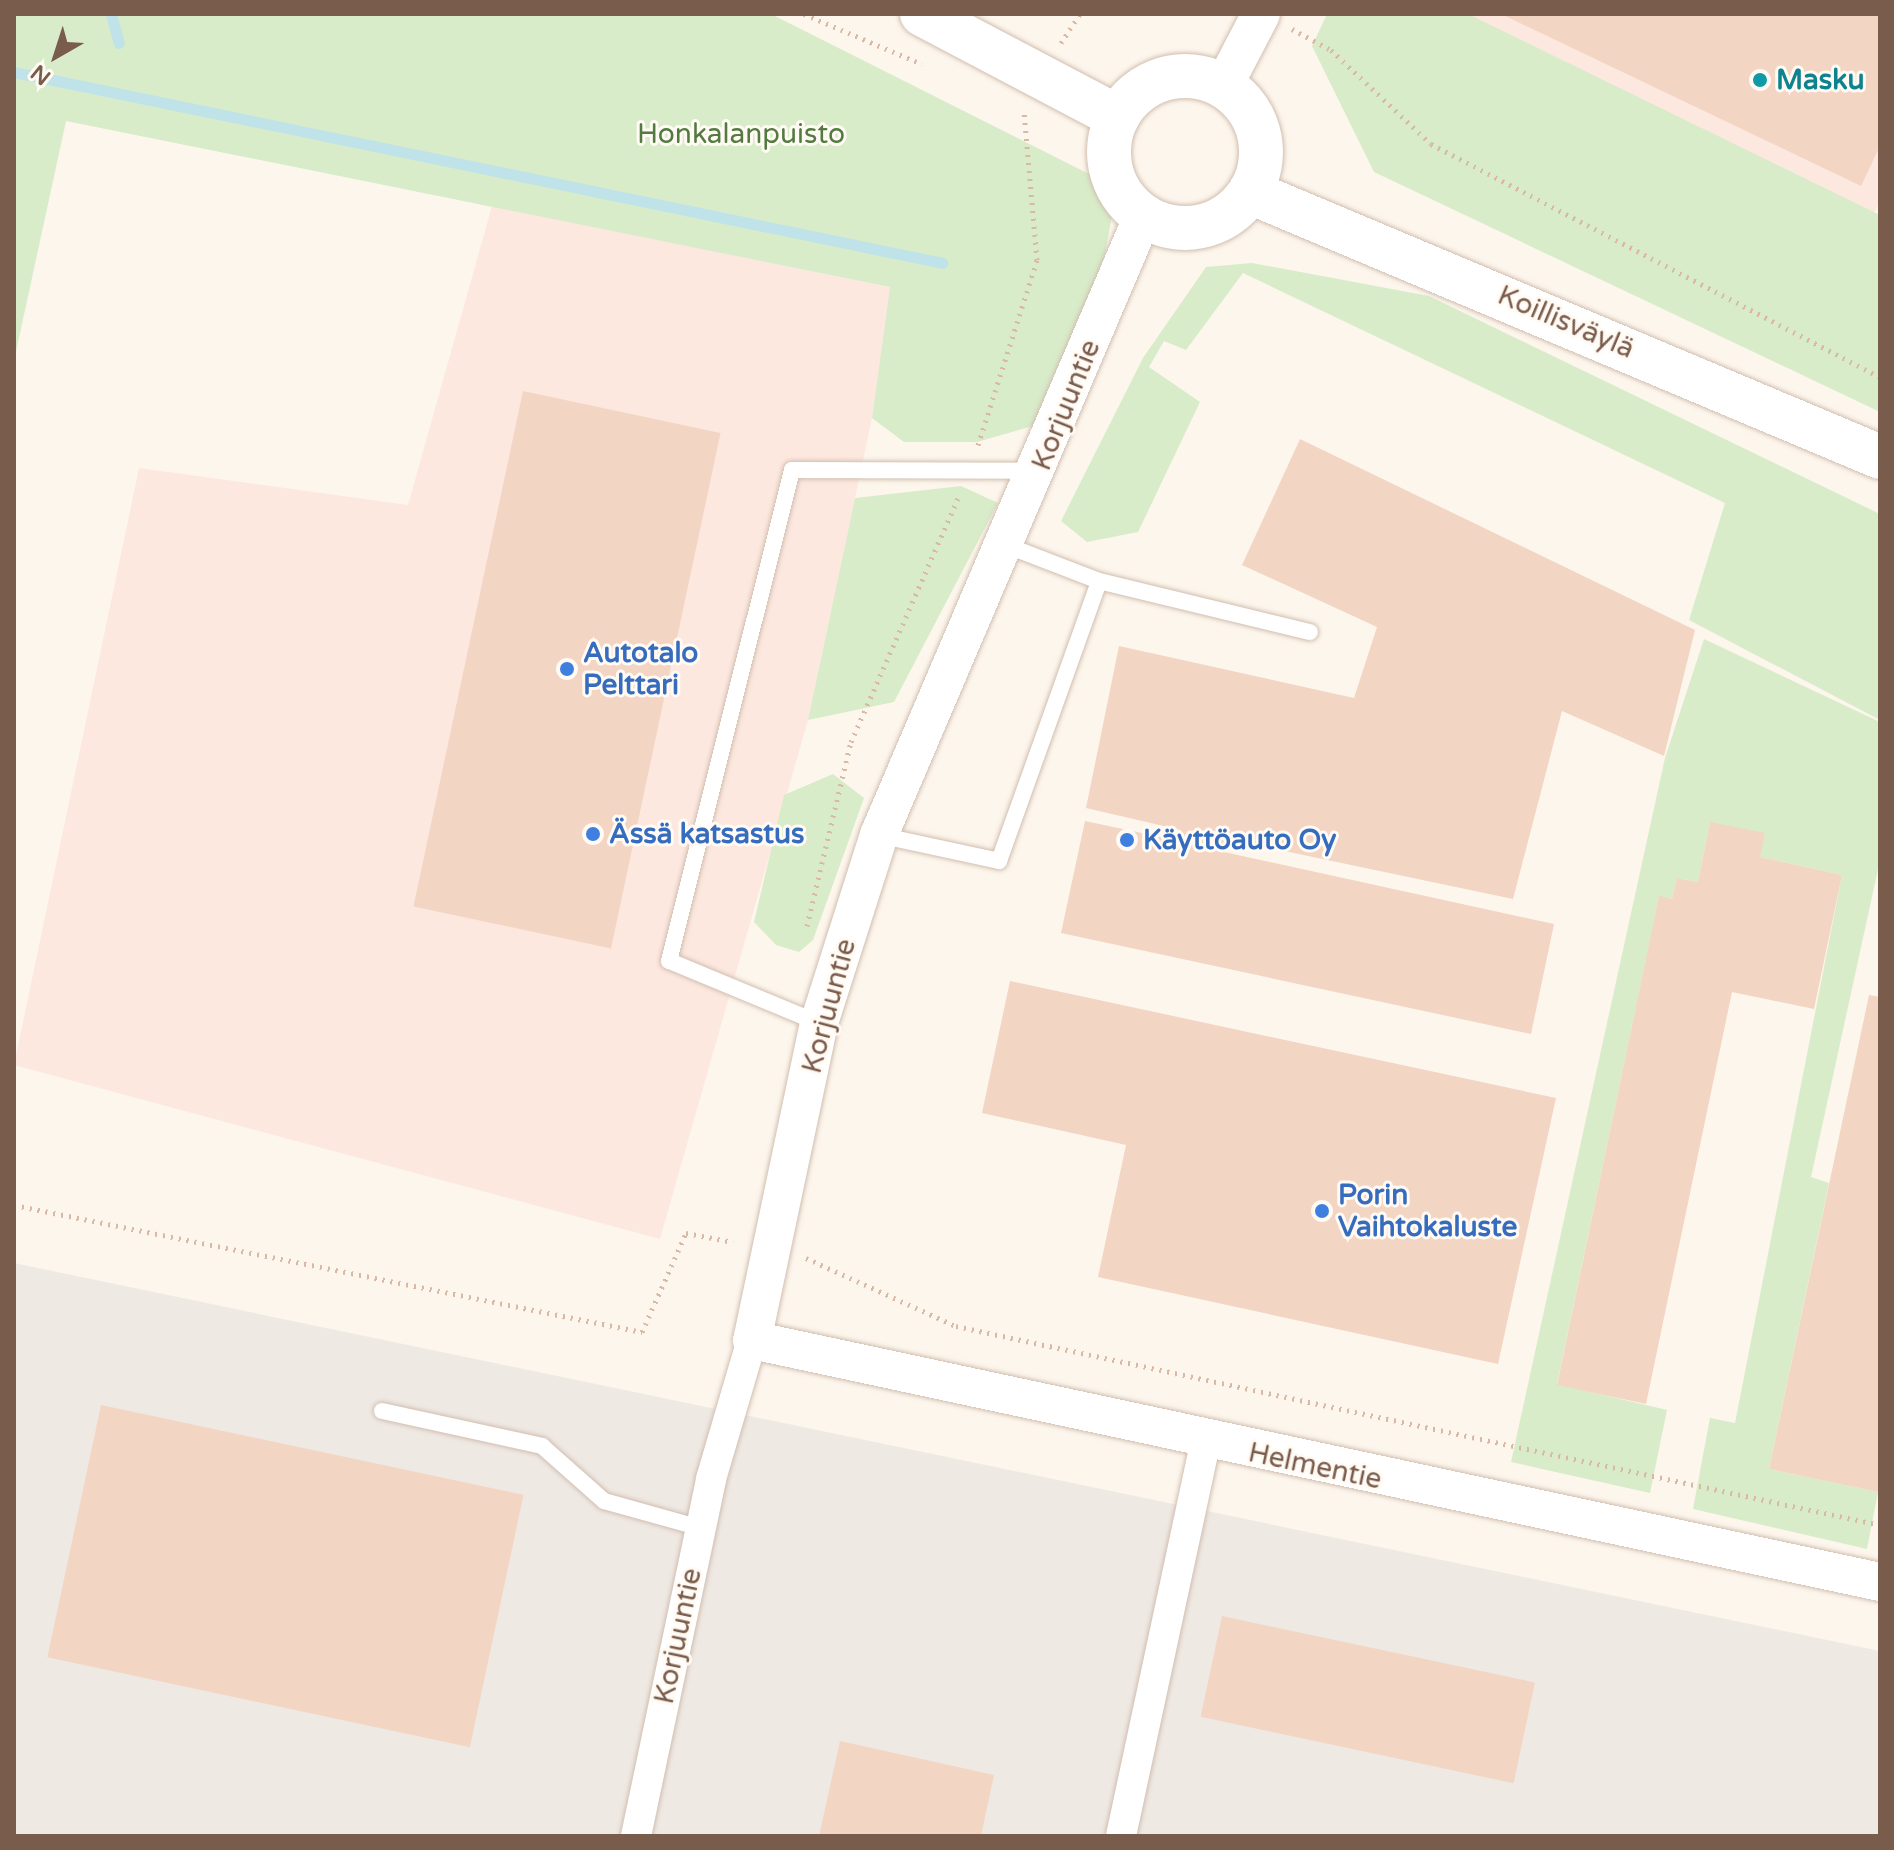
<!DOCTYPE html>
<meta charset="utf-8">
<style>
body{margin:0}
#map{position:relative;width:1894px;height:1850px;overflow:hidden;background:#fdf6ec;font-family:"Varela Round",sans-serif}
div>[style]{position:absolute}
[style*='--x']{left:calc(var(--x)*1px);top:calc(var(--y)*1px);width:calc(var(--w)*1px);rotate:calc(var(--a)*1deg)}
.commercial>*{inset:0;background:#fde8e0}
.industrial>*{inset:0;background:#efe9e4}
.green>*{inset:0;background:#d8ecc9}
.stream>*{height:11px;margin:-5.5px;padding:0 5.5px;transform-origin:5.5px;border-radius:5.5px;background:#bfe3e8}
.building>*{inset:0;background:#f3d5c3;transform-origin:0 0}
.path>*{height:5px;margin-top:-2.5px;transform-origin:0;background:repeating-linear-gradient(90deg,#d9b8a5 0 2px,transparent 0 8px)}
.roads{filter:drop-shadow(0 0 2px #d1beb0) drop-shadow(0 0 2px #d1beb0)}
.service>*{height:16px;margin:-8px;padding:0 8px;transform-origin:8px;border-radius:8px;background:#fff}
.minor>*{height:30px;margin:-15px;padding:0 15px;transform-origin:15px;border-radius:15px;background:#fff}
.tertiary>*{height:38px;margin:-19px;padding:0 19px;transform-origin:19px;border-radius:19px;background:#fff}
.secondary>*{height:44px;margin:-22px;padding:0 22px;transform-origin:22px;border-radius:22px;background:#fff}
.secondary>.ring{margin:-22px;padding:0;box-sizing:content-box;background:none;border:44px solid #fff;border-radius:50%}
.dots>*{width:22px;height:22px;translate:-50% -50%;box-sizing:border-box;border:4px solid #fffaf3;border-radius:50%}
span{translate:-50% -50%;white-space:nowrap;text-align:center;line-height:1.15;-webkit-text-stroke:6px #fffaf3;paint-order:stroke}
.culture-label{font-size:28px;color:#0d838f;font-weight:700}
.left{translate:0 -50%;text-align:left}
.park-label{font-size:28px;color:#537a41}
.street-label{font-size:28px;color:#7a5c4d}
.shop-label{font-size:28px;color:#366cbe;font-weight:700}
.frame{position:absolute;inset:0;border:16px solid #7a5c4d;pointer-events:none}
.north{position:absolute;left:16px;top:16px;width:80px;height:80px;-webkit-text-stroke:6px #fffaf3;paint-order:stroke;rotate:219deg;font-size:22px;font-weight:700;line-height:32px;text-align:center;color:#7a5c4d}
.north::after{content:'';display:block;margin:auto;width:28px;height:36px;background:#7a5c4d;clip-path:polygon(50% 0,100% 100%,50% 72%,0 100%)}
</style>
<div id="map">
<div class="commercial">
<i style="clip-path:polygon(1467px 14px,1880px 14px,1880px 201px,1874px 214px)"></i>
<i style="clip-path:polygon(492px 206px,890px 287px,872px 418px,808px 720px,660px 1239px,14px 1065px,139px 468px,408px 505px)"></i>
</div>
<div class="industrial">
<i style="clip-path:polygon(14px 1263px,1880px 1651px,1880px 1836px,14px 1836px)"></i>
</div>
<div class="green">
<i style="clip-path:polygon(14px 14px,771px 14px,1117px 188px,1103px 265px,1047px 422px,977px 442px,904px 442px,872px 418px,890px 287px,66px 121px,14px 361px)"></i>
<i style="clip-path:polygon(1327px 14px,1468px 14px,1880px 215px,1880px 412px,1374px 172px,1312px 46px)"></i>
<i style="clip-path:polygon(1252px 263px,1429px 296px,1880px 514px,1880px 720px,1689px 620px,1725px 503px,1243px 273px,1186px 350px,1164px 341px,1149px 367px,1200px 402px,1138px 532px,1087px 542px,1061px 521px,1143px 358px,1206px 267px)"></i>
<i style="clip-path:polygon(961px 486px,998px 503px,894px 702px,808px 720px,855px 498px)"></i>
<i style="clip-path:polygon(1704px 639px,1880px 722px,1880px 860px,1811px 1177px,1829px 1183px,1769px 1469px,1878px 1492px,1867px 1549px,1693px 1509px,1710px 1418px,1735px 1423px,1842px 875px,1760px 857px,1710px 822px,1698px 882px,1677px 878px,1672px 899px,1659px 897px,1557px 1384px,1667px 1410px,1650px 1493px,1511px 1462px,1665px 758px)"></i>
<i style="clip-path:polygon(833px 774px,864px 798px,813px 940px,799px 952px,776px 945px,754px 922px,784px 795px)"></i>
</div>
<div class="stream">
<i style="--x:111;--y:14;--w:30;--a:75"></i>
<i style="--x:14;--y:72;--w:948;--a:11.62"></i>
</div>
<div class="building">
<i style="clip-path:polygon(1501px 14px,1880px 14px,1880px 146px,1861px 186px)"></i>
<i style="left:523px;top:391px;width:202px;height:527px;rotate:12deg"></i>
<i style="clip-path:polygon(1300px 439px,1695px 630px,1664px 756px,1562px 711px,1513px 899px,1227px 839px,1224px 852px,1554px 924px,1531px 1034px,1061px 933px,1085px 821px,1175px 840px,1181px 830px,1086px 808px,1119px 646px,1354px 698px,1377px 627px,1242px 565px)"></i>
<i style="clip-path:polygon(1710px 822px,1765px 833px,1760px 857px,1842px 875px,1814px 1009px,1732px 992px,1646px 1404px,1557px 1385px,1659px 896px,1672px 899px,1677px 878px,1698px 882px)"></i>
<i style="clip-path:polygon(1010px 981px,1556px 1098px,1498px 1364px,1098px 1277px,1126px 1145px,982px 1113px)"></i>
<i style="clip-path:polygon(1869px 995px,1880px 997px,1878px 1492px,1769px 1469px)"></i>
<i style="left:101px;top:1405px;width:432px;height:258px;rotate:12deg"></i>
<i style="left:1222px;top:1616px;width:320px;height:103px;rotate:12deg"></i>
<i style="clip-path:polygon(840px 1741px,994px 1775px,981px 1836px,819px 1836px)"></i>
</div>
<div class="path">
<i style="--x:804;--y:14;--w:128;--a:23"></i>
<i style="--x:1292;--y:29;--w:44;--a:28.3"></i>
<i style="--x:1331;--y:50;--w:137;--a:43.2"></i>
<i style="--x:1431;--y:144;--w:506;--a:27.43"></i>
<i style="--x:1061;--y:43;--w:35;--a:-57"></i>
<i style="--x:978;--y:445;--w:194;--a:-72.3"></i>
<i style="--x:1037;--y:260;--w:150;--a:-95"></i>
<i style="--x:807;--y:926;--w:189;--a:-76.6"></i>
<i style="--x:851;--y:742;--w:269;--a:-66.3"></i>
<i style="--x:14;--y:1205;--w:641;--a:11.43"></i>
<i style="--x:642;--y:1332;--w:108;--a:-66"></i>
<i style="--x:686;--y:1233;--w:48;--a:10.8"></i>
<i style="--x:806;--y:1258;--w:165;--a:24.4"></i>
<i style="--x:956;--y:1326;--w:945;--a:12.15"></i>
</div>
<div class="roads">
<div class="service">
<i style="--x:1099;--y:581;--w:217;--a:13.6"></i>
<i style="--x:879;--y:835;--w:123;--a:12.2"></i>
<i style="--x:999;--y:861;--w:297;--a:-70.3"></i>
<i style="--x:1099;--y:581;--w:103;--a:-158.9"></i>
<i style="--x:819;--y:1023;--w:162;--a:-157.5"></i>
<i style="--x:669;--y:961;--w:506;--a:-75.94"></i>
<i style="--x:792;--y:470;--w:242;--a:0.2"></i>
<i style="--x:382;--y:1411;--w:164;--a:12.3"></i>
<i style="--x:542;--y:1446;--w:83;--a:41.6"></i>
<i style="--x:604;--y:1501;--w:101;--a:15.6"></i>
</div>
<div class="minor">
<i style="--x:636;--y:1836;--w:365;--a:-78.1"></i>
<i style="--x:711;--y:1479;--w:145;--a:-73.6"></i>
<i style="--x:1121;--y:1836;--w:402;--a:-77.9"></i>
</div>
<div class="tertiary">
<i style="--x:1224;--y:85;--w:80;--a:-62.5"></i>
<i style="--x:1143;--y:216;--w:673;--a:113.1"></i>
<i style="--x:879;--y:835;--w:197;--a:107.7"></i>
<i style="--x:819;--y:1023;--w:324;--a:101.9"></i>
<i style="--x:752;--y:1340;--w:1154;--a:12.11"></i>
</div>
<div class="secondary">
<i style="--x:922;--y:14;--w:221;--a:27.8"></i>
<i class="ring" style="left:1109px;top:76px;width:108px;height:108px"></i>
<i style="--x:1250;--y:192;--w:683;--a:22.81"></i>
</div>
</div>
<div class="dots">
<i style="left:1760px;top:80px;background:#0f9aa8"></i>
<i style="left:567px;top:669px;background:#3f7fe0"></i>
<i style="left:593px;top:834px;background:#3f7fe0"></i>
<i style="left:1127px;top:840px;background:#3f7fe0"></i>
<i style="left:1322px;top:1211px;background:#3f7fe0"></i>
</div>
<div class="culture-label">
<span class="left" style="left:1776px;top:80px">Masku</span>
</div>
<div class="park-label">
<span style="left:741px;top:134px">Honkalanpuisto</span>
</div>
<div class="street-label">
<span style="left:1566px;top:322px;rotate:23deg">Koillisväylä</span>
<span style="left:1066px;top:405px;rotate:-68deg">Korjuuntie</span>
<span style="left:829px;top:1006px;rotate:-75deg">Korjuuntie</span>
<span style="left:1315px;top:1466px;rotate:12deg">Helmentie</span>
<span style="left:678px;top:1636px;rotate:-78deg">Korjuuntie</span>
</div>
<div class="shop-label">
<span class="left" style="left:583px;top:669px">Autotalo<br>Pelttari</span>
<span class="left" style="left:609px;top:834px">Ässä katsastus</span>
<span class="left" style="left:1143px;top:840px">Käyttöauto Oy</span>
<span class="left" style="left:1338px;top:1211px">Porin<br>Vaihtokaluste</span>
</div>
<div class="frame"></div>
<div class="north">N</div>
</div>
